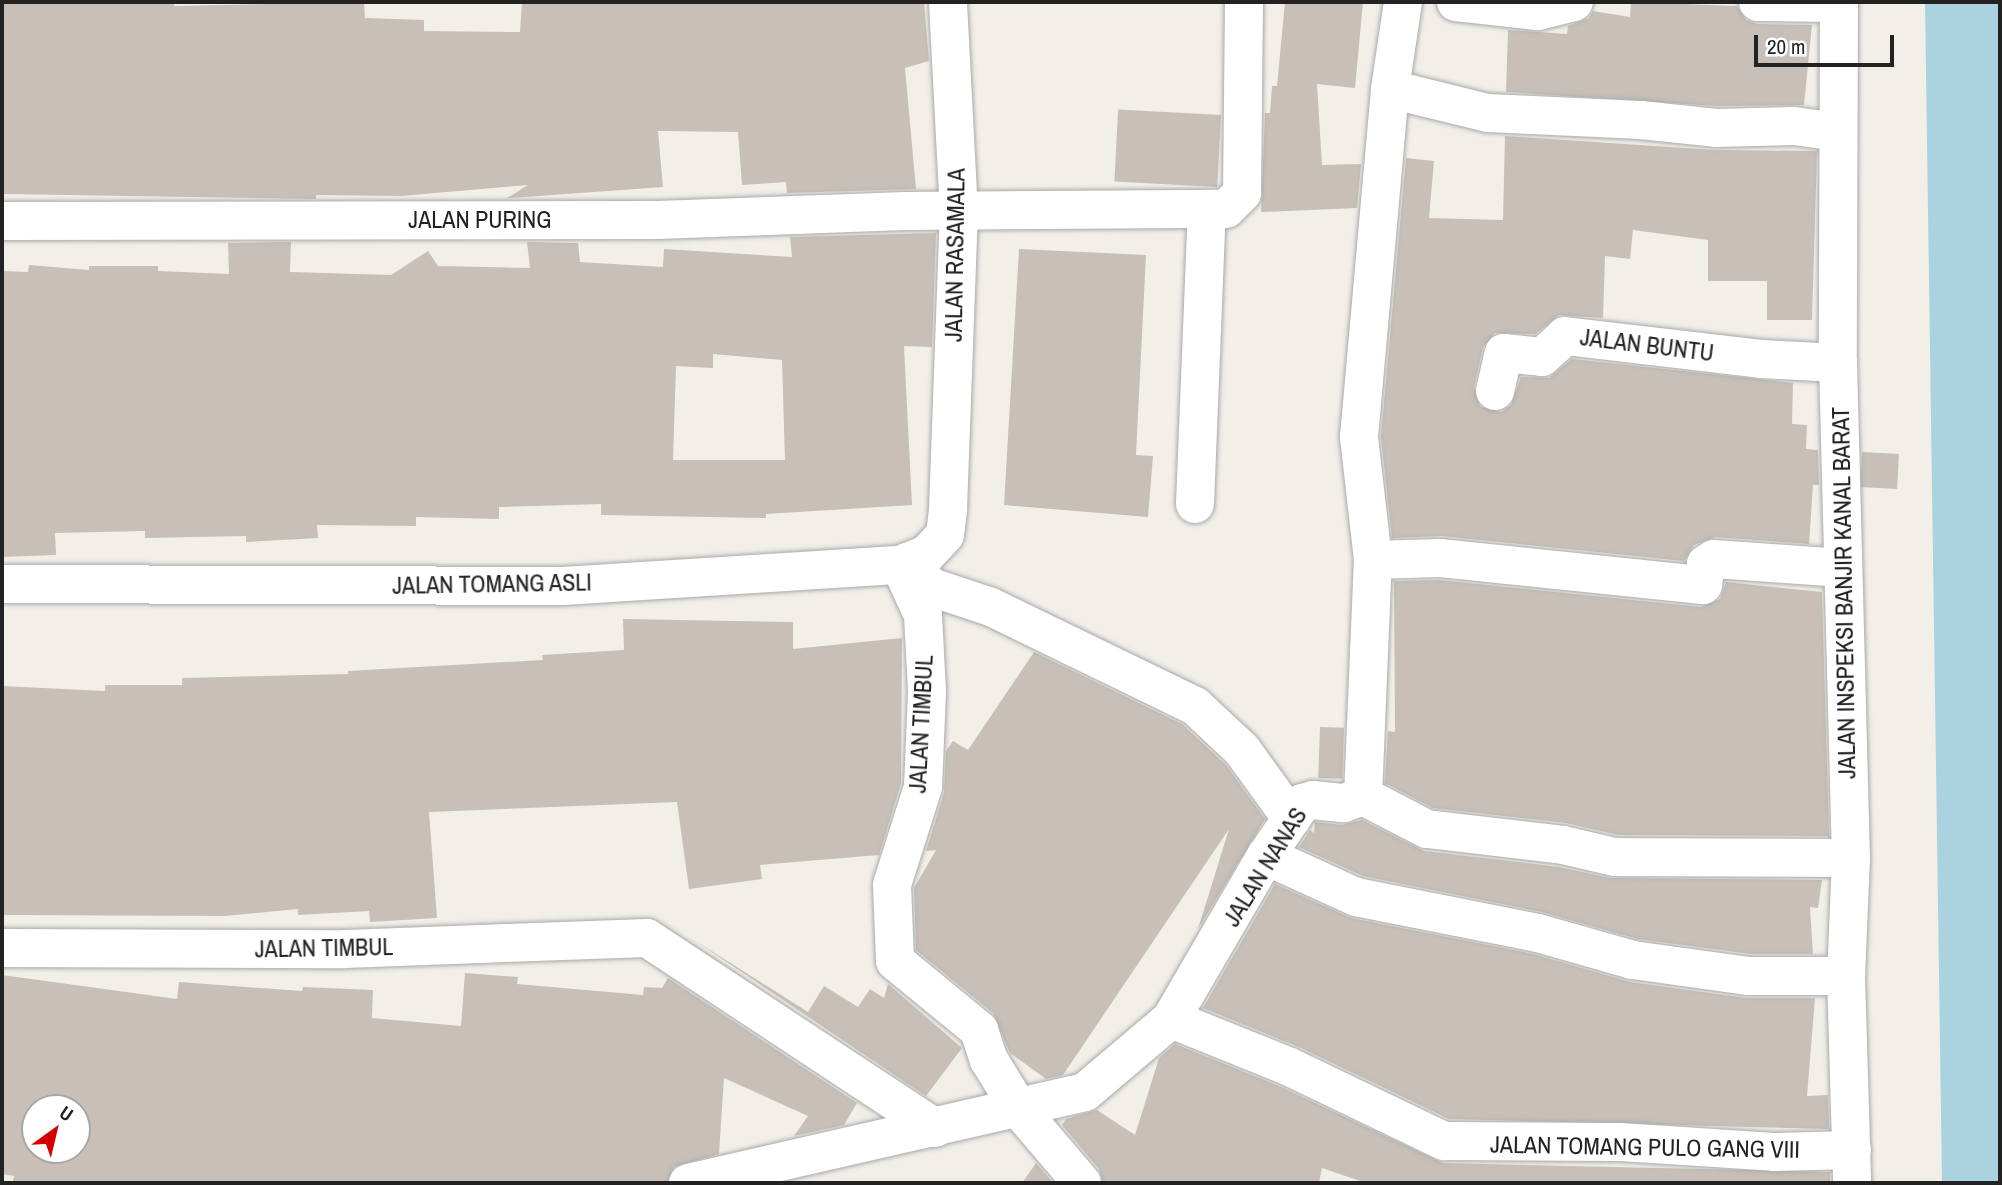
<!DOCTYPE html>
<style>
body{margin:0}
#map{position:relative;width:2002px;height:1185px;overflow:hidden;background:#f2efe9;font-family:"Archivo Narrow",sans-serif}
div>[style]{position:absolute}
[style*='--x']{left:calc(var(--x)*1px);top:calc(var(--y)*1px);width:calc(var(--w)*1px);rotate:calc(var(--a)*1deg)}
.water>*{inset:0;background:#aad3df}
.building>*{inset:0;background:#c7bfb8;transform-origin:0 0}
.roads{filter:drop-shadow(0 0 2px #a9a9a9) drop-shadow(0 0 2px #a9a9a9)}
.minor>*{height:38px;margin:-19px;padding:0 19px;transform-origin:19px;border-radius:19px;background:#fff}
span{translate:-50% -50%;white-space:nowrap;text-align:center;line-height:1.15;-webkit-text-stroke:5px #fff;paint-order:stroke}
.street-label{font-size:24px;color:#222}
.frame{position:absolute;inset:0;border:4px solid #222;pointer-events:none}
.north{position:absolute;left:21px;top:1094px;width:70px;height:70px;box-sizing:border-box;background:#fff;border:2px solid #a7a7a7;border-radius:50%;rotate:34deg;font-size:19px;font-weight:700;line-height:28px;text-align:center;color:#222}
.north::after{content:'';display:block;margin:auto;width:24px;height:32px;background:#d40000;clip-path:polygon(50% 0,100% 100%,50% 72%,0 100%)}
.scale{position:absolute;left:1754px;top:35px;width:140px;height:32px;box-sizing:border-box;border:4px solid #222;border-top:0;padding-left:9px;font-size:21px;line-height:24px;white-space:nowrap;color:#222;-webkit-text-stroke:5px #fff;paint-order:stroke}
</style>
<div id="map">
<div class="water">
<i style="clip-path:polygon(1925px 2px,2000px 2px,2000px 1183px,1942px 1183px)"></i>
</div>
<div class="building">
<i style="clip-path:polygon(2px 2px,174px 2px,174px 6px,364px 2px,365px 18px,424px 20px,424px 31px,520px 32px,522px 2px,924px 2px,929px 61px,905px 68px,916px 189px,787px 193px,786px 182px,742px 185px,738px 132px,658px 131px,663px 187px,511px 198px,507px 198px,528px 185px,401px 196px,316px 195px,316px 199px,2px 194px)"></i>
<i style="clip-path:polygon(1285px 2px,1363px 2px,1355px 88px,1317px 84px,1322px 165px,1361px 164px,1357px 208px,1261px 212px,1265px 113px,1270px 113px,1272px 86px,1277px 86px)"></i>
<i style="clip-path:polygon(1631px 2px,1737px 6px,1746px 20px,1757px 24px,1812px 25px,1804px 105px,1717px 106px,1506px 92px,1508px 30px,1567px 34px,1568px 26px,1589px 18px,1593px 11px,1630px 17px)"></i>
<i style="left:1221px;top:115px;width:72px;height:103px;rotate:93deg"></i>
<i style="clip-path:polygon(1505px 136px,1714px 150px,1817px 151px,1812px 320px,1767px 320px,1767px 281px,1708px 281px,1708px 240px,1633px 230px,1630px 259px,1605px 256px,1603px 318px,1559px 315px,1535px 334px,1495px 333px,1483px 347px,1474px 387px,1480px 406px,1501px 412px,1511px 405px,1521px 377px,1549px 378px,1572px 359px,1793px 383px,1792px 424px,1807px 425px,1806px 449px,1818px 450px,1819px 485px,1813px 485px,1809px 544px,1715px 537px,1694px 545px,1684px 561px,1442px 536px,1392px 538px,1381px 437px,1406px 158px,1434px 161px,1429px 218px,1503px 220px)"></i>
<i style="clip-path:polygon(evenodd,936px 233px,932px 347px,904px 346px,912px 505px,766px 514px,766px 518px,601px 515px,601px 504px,499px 507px,499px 519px,416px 517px,416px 526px,317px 525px,318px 538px,246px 542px,246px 536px,145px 538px,145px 531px,55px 533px,56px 555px,2px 557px,2px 271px,28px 272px,29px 265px,89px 270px,89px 266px,158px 266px,158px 271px,229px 274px,228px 243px,291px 242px,290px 272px,391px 275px,428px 251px,438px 266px,530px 268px,527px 242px,578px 243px,580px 262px,663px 267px,664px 249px,792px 257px,790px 237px,936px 233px,713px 354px,782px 360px,785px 460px,673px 460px,676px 366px,713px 368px,713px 354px)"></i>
<i style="clip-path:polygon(1019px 249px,1146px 255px,1136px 455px,1153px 456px,1148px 517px,1004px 505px)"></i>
<i style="left:1862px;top:452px;width:37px;height:35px;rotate:3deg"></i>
<i style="clip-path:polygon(1439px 580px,1701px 607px,1720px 599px,1726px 582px,1822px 592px,1829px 836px,1618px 835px,1566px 823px,1433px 808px,1385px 783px,1388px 731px,1395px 732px,1394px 581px)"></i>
<i style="clip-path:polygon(623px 619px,793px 622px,793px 649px,902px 638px,901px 783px,879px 855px,760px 865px,762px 879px,689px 889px,677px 802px,429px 812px,437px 918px,370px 922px,369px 911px,298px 915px,298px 909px,225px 916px,2px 915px,2px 686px,105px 691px,105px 685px,182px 685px,182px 678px,348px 674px,348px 671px,543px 660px,542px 655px,624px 650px)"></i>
<i style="clip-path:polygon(1034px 652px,1182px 724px,1226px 765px,1265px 819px,1198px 929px,1229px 829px,1063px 1075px,1046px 1079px,1010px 1053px,993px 1013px,916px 950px,914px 888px,936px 850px,926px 851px,944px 793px,946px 751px,953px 741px,968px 750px)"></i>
<i style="left:1320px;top:727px;width:24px;height:51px;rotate:2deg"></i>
<i style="clip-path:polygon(1362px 820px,1424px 851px,1559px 867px,1610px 878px,1822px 880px,1818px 908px,1810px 907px,1813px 954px,1751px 954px,1638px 939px,1542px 912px,1363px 876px,1299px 847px,1310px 830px,1314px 833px,1315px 822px,1342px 825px)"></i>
<i style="clip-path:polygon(1275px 884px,1351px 918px,1533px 954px,1630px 982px,1746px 998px,1815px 998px,1807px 1096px,1828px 1095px,1829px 1129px,1449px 1119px,1299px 1047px,1203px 1008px)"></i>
<i style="clip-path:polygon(691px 938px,808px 1012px,824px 986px,858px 1007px,870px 989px,884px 998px,888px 984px,962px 1048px,926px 1096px)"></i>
<i style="clip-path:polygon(evenodd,465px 973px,518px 977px,517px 984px,643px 995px,644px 987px,662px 988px,668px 978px,857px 1103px,844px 1125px,794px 1136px,808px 1116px,724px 1078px,719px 1154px,674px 1167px,667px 1183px,34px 1183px,13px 1181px,14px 1176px,2px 1174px,2px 975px,177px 999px,179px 982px,302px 991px,303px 987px,373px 990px,372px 1018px,461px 1026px,465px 973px,35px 1108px,77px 1108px,77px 1150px,35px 1150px,35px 1108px)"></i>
<i style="clip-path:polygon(1175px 1044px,1281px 1087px,1443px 1163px,1830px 1172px,1830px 1183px,1366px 1183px,1322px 1168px,1319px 1183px,1103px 1183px,1099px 1169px,1062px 1125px,1066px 1119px,1097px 1110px,1135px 1135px,1159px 1058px)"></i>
<i style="clip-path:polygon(1036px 1163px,1053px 1183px,1022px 1183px)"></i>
</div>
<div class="roads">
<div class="minor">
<i style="--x:1456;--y:2;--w:82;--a:6.3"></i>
<i style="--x:1538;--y:11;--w:37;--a:-14"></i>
<i style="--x:1758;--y:2;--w:81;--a:0.7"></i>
<i style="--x:1839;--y:2;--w:361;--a:90.2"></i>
<i style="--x:1838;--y:363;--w:495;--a:88.5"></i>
<i style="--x:1851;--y:858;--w:118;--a:92.4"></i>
<i style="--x:1846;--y:976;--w:207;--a:88.3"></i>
<i style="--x:1390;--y:89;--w:101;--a:13.8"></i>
<i style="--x:1488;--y:113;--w:153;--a:2.6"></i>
<i style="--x:1641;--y:120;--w:75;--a:6.1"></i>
<i style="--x:1716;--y:128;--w:78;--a:-1.5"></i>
<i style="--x:1794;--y:126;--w:43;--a:7.9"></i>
<i style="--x:2;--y:221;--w:656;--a:-0.09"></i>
<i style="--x:658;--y:220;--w:247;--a:-2.1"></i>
<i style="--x:905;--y:211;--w:321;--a:-0.4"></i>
<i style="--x:1226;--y:209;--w:23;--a:-45"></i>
<i style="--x:1242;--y:193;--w:191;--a:-89.4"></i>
<i style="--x:1495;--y:391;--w:39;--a:-77"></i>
<i style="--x:1504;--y:353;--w:38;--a:6"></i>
<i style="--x:1542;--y:357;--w:31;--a:-42"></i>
<i style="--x:1565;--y:336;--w:197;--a:6.7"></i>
<i style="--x:1761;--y:359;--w:77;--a:3"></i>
<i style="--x:1195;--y:504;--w:295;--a:-87.7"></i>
<i style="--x:1373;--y:560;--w:67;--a:-1.7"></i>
<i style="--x:1440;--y:558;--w:264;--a:5.9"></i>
<i style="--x:1703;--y:585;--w:21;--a:-82"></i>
<i style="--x:1706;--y:564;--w:9;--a:-32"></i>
<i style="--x:1714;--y:559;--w:129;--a:4"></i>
<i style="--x:907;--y:562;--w:35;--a:46"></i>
<i style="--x:931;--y:587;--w:63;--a:18.4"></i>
<i style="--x:991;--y:607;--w:227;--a:25.9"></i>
<i style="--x:1195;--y:706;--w:64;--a:43.1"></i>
<i style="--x:1242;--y:750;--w:85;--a:54.1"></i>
<i style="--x:900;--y:565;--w:55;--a:65.3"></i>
<i style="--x:923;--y:615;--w:77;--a:87"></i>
<i style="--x:927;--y:692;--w:95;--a:92.4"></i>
<i style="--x:923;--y:787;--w:103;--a:107.6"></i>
<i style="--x:892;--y:885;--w:76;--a:87.7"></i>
<i style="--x:895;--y:961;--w:109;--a:39.4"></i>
<i style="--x:979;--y:1030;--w:32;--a:72"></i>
<i style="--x:989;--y:1060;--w:57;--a:58.5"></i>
<i style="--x:1019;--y:1109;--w:97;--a:49.6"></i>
<i style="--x:2;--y:584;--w:561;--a:0.2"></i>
<i style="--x:563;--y:586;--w:338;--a:-3.6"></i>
<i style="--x:900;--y:565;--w:29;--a:-22"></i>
<i style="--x:927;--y:554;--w:26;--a:-47"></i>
<i style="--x:945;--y:535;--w:26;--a:-83"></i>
<i style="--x:948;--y:509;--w:296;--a:-87.9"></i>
<i style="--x:959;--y:213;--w:211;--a:-93"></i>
<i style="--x:1363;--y:796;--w:72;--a:27.3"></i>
<i style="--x:1427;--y:829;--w:137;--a:6.7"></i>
<i style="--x:1563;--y:845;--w:53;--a:13"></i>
<i style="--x:1615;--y:857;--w:236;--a:0.2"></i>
<i style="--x:1266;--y:856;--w:99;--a:24.5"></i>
<i style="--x:1356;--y:897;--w:186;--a:11.2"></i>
<i style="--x:1538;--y:933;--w:99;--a:15.9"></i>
<i style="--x:1633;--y:960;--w:117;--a:7.9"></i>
<i style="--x:1749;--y:976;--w:97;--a:0"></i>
<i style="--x:2;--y:948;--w:343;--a:0.2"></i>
<i style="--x:345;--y:949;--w:302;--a:-2.1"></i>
<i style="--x:647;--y:938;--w:345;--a:33.4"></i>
<i style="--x:1171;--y:1019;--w:128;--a:22"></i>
<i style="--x:1290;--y:1067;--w:171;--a:25.7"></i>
<i style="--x:1444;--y:1141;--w:177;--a:0.3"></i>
<i style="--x:1621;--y:1142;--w:153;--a:3.7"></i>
<i style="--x:1774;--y:1152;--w:78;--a:-1.5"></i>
<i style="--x:688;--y:1183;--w:407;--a:-12.9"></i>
<i style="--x:1085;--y:1092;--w:113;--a:-40.3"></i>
<i style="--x:1171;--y:1019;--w:189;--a:-59.8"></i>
<i style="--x:1266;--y:856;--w:64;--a:-55.8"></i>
<i style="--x:1302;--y:803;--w:11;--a:-15"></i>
<i style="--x:1313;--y:800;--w:31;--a:6"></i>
<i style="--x:1344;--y:803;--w:20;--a:-20"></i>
<i style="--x:1363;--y:796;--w:236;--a:-87.6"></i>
<i style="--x:1373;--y:560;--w:124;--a:-96.5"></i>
<i style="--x:1359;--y:437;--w:349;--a:-84.9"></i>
<i style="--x:1390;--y:89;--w:88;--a:-81.5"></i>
</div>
</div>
<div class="street-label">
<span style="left:480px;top:220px">JALAN PURING</span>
<span style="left:955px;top:255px;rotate:-89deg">JALAN RASAMALA</span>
<span style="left:1647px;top:345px;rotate:7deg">JALAN BUNTU</span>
<span style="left:492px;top:584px;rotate:-1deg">JALAN TOMANG ASLI</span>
<span style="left:1844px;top:593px;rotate:-91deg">JALAN INSPEKSI BANJIR KANAL BARAT</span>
<span style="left:921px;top:724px;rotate:-87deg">JALAN TIMBUL</span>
<span style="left:1265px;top:867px;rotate:-58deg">JALAN NANAS</span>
<span style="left:324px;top:948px;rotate:-1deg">JALAN TIMBUL</span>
<span style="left:1645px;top:1147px;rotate:1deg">JALAN TOMANG PULO GANG VIII</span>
</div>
<div class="frame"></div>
<div class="north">U</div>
<div class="scale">20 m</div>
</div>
